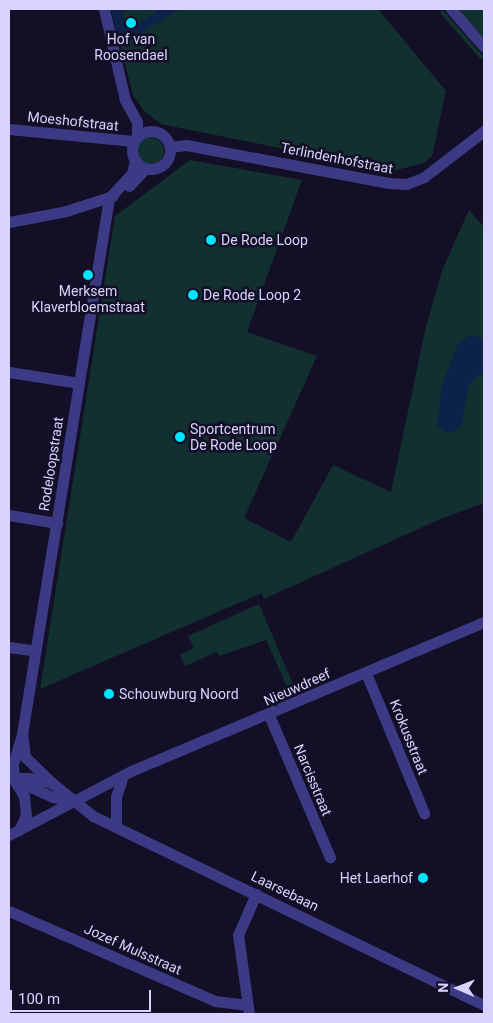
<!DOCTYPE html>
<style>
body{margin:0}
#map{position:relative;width:493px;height:1023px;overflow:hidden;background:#130f26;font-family:Roboto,sans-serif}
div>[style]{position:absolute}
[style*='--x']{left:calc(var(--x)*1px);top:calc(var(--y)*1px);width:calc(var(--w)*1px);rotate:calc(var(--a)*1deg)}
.green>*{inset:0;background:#12302f;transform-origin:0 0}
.round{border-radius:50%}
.water>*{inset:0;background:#0c2248}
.minor>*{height:11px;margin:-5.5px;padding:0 5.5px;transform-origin:5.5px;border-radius:5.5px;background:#3d3a85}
.minor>.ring{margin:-5.5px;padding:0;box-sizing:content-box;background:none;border:11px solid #3d3a85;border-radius:50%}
.dots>*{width:14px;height:14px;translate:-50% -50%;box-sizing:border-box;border:2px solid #130f26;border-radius:50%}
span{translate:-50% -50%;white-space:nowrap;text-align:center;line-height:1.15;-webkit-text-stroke:5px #130f26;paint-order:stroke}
.poi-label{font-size:14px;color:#d9d4ff}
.left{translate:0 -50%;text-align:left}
.right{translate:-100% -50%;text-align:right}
.street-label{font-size:14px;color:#d9d4ff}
.frame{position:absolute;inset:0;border:10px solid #d9d4ff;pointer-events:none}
.north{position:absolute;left:433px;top:963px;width:50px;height:50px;-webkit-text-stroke:4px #130f26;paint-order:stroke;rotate:271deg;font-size:14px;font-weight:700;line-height:20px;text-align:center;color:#d9d4ff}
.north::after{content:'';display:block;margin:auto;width:18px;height:22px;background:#d9d4ff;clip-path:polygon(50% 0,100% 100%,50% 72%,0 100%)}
.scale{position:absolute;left:10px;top:990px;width:141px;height:22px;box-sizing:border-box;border:2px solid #d9d4ff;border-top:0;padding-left:6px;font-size:15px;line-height:18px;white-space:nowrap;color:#d9d4ff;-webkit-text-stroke:4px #130f26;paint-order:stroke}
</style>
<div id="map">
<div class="green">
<i style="clip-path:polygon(111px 9px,378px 9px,446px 91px,432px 156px,424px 163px,393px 171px,161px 124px,144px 111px,133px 95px)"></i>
<i style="clip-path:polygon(457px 9px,484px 9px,484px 38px,483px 37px)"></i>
<i style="left:443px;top:10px;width:62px;height:4px;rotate:49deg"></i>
<i class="round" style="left:136px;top:137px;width:28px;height:28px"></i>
<i style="clip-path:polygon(190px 160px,302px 180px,247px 332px,317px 356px,244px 518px,291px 542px,333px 465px,391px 492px,426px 326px,443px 268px,469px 210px,484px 227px,484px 503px,438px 520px,264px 599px,262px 593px,40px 689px,115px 216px)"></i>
<i style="clip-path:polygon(259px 604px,293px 684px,287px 687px,266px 640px,219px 656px,217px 652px,185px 666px,180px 655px,194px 648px,188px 636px)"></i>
</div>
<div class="water">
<i style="clip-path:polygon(111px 9px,122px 9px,127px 30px,160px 9px,180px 9px,122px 45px,117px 39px)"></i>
<i style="clip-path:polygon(470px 335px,484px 339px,484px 373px,475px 378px,468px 388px,462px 425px,454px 432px,446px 433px,437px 426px,442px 385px,458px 343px)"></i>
</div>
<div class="minor">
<i style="--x:104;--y:9;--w:93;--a:77"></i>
<i style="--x:125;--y:100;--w:25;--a:61"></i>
<i style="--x:137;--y:122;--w:14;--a:90"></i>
<i style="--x:451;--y:9;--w:50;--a:49"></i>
<i style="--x:9;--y:129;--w:125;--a:5.5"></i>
<i class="ring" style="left:132px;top:131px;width:27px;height:27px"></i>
<i style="--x:170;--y:147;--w:16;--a:-7"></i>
<i style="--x:186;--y:145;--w:207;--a:10.6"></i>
<i style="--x:389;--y:183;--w:18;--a:3"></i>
<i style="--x:407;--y:184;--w:18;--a:-22"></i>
<i style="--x:424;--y:177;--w:76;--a:-37.5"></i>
<i style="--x:129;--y:186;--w:23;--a:-47"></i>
<i style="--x:9;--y:222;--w:58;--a:-10.9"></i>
<i style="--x:66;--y:211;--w:49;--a:-17.7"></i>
<i style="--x:9;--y:372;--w:71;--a:8.9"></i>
<i style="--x:9;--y:515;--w:49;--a:9.5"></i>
<i style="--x:9;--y:647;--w:27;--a:8"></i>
<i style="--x:366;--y:673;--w:152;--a:67.5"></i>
<i style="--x:269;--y:715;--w:155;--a:66.8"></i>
<i style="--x:9;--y:778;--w:21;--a:0"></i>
<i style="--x:30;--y:778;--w:23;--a:13"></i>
<i style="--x:52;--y:783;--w:53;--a:38.8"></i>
<i style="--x:93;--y:816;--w:434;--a:25.8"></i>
<i style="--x:15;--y:780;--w:42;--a:24.1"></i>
<i style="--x:53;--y:797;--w:20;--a:9"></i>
<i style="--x:52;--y:783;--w:37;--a:-136"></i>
<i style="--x:25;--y:757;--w:23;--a:-97"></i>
<i style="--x:22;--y:734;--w:543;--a:-80.78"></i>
<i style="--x:109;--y:198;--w:34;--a:-47"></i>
<i style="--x:132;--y:173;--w:12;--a:-76"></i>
<i style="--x:116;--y:826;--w:29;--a:-90"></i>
<i style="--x:116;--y:797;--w:19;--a:-72"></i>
<i style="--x:19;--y:830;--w:17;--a:-65"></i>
<i style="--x:26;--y:815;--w:19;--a:-96"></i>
<i style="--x:24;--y:796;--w:19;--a:-122"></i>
<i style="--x:14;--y:780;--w:16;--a:-94"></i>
<i style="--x:13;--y:764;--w:31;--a:-73"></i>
<i style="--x:9;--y:835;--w:138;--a:-27.7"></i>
<i style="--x:131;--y:771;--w:383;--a:-22.9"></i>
<i style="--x:9;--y:911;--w:225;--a:23.6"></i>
<i style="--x:215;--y:1001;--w:33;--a:7"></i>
<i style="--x:249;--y:1014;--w:80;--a:-97.9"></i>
<i style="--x:238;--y:935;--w:45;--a:-66.3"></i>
</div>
<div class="dots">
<i style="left:131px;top:23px;background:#00e5ff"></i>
<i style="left:211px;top:240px;background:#00e5ff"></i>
<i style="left:88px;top:275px;background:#00e5ff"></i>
<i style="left:193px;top:295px;background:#00e5ff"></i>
<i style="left:180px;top:437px;background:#00e5ff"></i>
<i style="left:109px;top:694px;background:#00e5ff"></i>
<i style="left:423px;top:878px;background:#00e5ff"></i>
</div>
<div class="poi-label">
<span style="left:131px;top:47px">Hof van<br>Roosendael</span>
<span class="left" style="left:221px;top:240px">De Rode Loop</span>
<span style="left:88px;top:299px">Merksem<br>Klaverbloemstraat</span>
<span class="left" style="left:203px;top:295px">De Rode Loop 2</span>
<span class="left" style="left:190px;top:437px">Sportcentrum<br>De Rode Loop</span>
<span class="left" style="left:119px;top:694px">Schouwburg Noord</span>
<span class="right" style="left:413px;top:878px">Het Laerhof</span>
</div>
<div class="street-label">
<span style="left:73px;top:121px;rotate:6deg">Moeshofstraat</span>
<span style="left:337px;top:158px;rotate:11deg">Terlindenhofstraat</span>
<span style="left:51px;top:464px;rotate:-81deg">Rodeloopstraat</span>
<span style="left:297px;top:687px;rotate:-24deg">Nieuwdreef</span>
<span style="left:409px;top:737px;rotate:68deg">Krokusstraat</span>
<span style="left:313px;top:780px;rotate:67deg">Narcisstraat</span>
<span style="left:285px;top:891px;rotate:26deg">Laarsebaan</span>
<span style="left:133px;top:949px;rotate:24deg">Jozef Mulsstraat</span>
</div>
<div class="frame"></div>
<div class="north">N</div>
<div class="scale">100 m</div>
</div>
